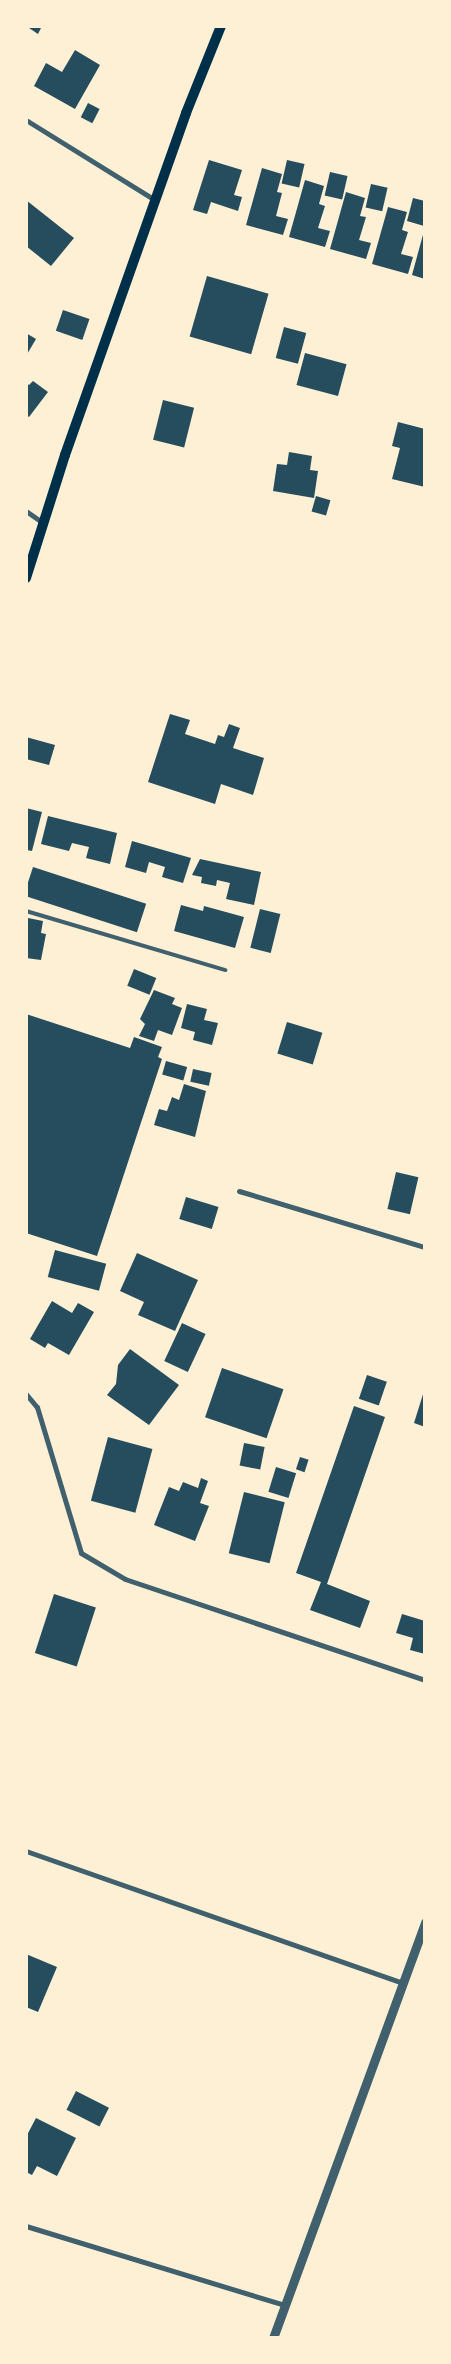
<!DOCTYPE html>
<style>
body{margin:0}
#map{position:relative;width:451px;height:2364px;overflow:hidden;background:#fdf0d5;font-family:"Times New Roman",serif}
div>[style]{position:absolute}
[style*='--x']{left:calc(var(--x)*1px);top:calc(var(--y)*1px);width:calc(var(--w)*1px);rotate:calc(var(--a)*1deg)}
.building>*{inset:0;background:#264d5e;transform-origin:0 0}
.service>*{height:4px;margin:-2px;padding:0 2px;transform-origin:2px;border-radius:2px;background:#3f606c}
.minor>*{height:5px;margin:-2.5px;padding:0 2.5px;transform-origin:2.5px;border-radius:2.5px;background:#3f606c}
.tertiary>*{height:9px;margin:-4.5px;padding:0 4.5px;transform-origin:4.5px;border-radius:4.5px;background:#3f606c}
.secondary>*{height:10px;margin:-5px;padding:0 5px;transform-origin:5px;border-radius:5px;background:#003049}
span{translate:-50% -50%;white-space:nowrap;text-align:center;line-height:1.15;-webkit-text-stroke:5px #fdf0d5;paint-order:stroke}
.frame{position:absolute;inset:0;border:28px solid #fdf0d5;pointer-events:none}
</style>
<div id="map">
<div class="building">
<i style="clip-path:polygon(26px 26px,42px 26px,38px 34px)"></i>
<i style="clip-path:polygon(75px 50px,100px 65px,75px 109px,34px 86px,46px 63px,62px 72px)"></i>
<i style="left:88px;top:103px;width:13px;height:16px;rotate:27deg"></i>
<i style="clip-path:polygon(209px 160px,242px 170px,234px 195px,242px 197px,238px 211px,211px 202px,207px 214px,193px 210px)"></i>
<i style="left:287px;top:160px;width:18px;height:24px;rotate:13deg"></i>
<i style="clip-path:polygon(262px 168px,282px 174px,277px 192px,282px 193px,276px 216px,288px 219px,283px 235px,246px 225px)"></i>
<i style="left:330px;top:172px;width:18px;height:24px;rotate:13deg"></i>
<i style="clip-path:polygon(305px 180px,324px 186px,319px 204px,325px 206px,318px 228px,330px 231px,325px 247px,289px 237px)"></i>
<i style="left:371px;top:184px;width:17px;height:24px;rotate:13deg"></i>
<i style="clip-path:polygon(346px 192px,365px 198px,360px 216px,366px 217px,359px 240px,371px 243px,366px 259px,330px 249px)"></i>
<i style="clip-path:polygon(413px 198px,425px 201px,424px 226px,407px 221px)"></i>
<i style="clip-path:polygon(26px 200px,74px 238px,51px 266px,26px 246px)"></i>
<i style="clip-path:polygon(388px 207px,407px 212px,402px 230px,408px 232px,401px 254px,413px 257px,408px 274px,372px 264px)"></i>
<i style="clip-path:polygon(424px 231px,425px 231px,425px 279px,412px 275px)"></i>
<i style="left:207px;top:276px;width:64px;height:63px;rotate:16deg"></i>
<i style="left:63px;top:310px;width:28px;height:22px;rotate:19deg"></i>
<i style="left:284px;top:327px;width:23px;height:32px;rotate:15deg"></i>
<i style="clip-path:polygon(26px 333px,36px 339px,26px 356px)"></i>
<i style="left:305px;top:353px;width:43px;height:33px;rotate:15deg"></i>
<i style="clip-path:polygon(33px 381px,48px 392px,29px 417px,26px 415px,26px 383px,29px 385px)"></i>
<i style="left:163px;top:400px;width:32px;height:41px;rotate:14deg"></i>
<i style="clip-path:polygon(398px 422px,425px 429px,425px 487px,392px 479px,400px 448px,392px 446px)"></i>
<i style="clip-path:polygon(289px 452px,312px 456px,310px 470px,318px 471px,314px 498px,273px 491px,277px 464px,287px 465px)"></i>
<i style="left:316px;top:496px;width:15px;height:16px;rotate:16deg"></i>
<i style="clip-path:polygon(170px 714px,190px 720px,185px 734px,215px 744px,218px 735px,224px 737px,229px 724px,240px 728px,233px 748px,264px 758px,253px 795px,221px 784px,215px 804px,148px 782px)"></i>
<i style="clip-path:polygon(26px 737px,55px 745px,49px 765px,26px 759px)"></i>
<i style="clip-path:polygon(26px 808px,42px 812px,32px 851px,26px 850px)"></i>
<i style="clip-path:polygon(48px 816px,117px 833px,110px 864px,86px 858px,89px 847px,72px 843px,69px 851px,41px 844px)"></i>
<i style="clip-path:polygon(132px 841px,191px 858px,183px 883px,162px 877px,165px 867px,149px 862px,146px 873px,125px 867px)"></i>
<i style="clip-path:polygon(200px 859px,261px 872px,254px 905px,226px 899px,230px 883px,217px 880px,216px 886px,201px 883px,202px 877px,192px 875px)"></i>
<i style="left:33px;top:867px;width:119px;height:30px;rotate:18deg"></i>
<i style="clip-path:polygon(181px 905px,203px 911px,204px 906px,244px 917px,235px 948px,174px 931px)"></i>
<i style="left:260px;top:909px;width:21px;height:40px;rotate:14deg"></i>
<i style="clip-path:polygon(28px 918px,43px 921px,41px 933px,46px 934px,41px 960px,26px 958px)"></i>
<i style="left:134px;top:969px;width:24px;height:18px;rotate:22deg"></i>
<i style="clip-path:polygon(154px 990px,175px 998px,172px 1004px,182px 1008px,172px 1035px,158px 1030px,154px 1041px,139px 1036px,145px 1024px,140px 1019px)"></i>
<i style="clip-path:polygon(187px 1004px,207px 1009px,204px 1020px,218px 1023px,212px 1045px,193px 1040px,195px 1032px,181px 1028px)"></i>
<i style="clip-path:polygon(26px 1014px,130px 1048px,134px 1037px,162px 1047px,158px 1057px,162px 1059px,97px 1256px,26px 1233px)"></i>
<i style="left:287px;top:1022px;width:37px;height:33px;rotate:17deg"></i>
<i style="left:166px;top:1061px;width:22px;height:14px;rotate:16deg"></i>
<i style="left:193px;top:1069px;width:19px;height:13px;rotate:12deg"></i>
<i style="clip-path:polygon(184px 1084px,206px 1091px,195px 1137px,154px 1125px,159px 1109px,167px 1111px,172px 1097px,179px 1100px)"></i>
<i style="left:396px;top:1172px;width:23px;height:38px;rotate:13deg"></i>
<i style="left:186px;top:1197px;width:34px;height:23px;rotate:17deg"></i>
<i style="left:55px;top:1250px;width:53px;height:28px;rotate:15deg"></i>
<i style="clip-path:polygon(137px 1253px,198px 1280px,175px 1331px,138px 1315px,144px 1302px,120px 1291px)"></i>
<i style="clip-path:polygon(52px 1301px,72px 1313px,78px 1303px,94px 1312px,69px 1355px,48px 1343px,45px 1348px,30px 1339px)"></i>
<i style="left:182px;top:1323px;width:26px;height:42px;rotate:25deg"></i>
<i style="clip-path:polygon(130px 1349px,179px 1385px,149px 1425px,107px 1395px,116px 1384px,118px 1365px)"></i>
<i style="left:222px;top:1368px;width:65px;height:52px;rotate:19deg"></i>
<i style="left:367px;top:1375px;width:21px;height:25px;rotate:19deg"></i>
<i style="clip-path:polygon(424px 1391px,425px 1391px,425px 1427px,414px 1423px)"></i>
<i style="clip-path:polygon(354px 1406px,385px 1417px,327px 1584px,370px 1601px,360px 1628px,310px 1610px,321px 1582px,296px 1573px)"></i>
<i style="left:108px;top:1437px;width:46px;height:66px;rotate:15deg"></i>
<i style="left:244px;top:1443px;width:21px;height:23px;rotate:11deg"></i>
<i style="left:300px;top:1457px;width:9px;height:13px;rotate:18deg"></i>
<i style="left:276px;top:1467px;width:21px;height:26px;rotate:17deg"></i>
<i style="clip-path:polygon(201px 1478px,208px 1481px,200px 1503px,209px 1506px,195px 1541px,154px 1525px,169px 1487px,179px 1491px,183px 1482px,198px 1488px)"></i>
<i style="left:244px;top:1492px;width:42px;height:63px;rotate:14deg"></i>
<i style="left:54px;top:1594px;width:44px;height:62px;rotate:18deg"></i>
<i style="clip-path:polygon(402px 1614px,425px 1621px,425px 1654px,410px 1650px,413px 1638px,396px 1633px)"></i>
<i style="clip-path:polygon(26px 1954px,57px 1967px,38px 2012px,26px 2007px)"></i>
<i style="left:76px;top:2091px;width:37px;height:21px;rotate:27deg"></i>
<i style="clip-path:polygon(36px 2118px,76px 2138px,57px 2176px,37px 2166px,32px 2175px,26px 2172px,26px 2137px)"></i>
</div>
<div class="service">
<i style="--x:26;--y:911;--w:208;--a:16.5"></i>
</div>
<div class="minor">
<i style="--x:26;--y:120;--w:152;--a:31.8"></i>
<i style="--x:26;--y:511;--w:21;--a:35"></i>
<i style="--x:239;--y:1191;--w:194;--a:16.8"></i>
<i style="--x:26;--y:1394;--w:17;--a:50"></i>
<i style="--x:37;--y:1407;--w:152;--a:73.2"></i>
<i style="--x:81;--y:1553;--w:51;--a:30.6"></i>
<i style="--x:125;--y:1579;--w:317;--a:18.6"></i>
<i style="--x:26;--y:1851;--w:399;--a:19.3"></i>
<i style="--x:26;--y:2226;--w:271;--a:17"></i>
</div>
<div class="tertiary">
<i style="--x:273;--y:2338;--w:443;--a:-69.9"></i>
</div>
<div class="secondary">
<i style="--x:26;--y:578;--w:129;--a:-72.4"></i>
<i style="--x:65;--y:455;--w:363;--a:-70.5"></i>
<i style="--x:186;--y:113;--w:94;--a:-68.1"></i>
</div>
<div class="frame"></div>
</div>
